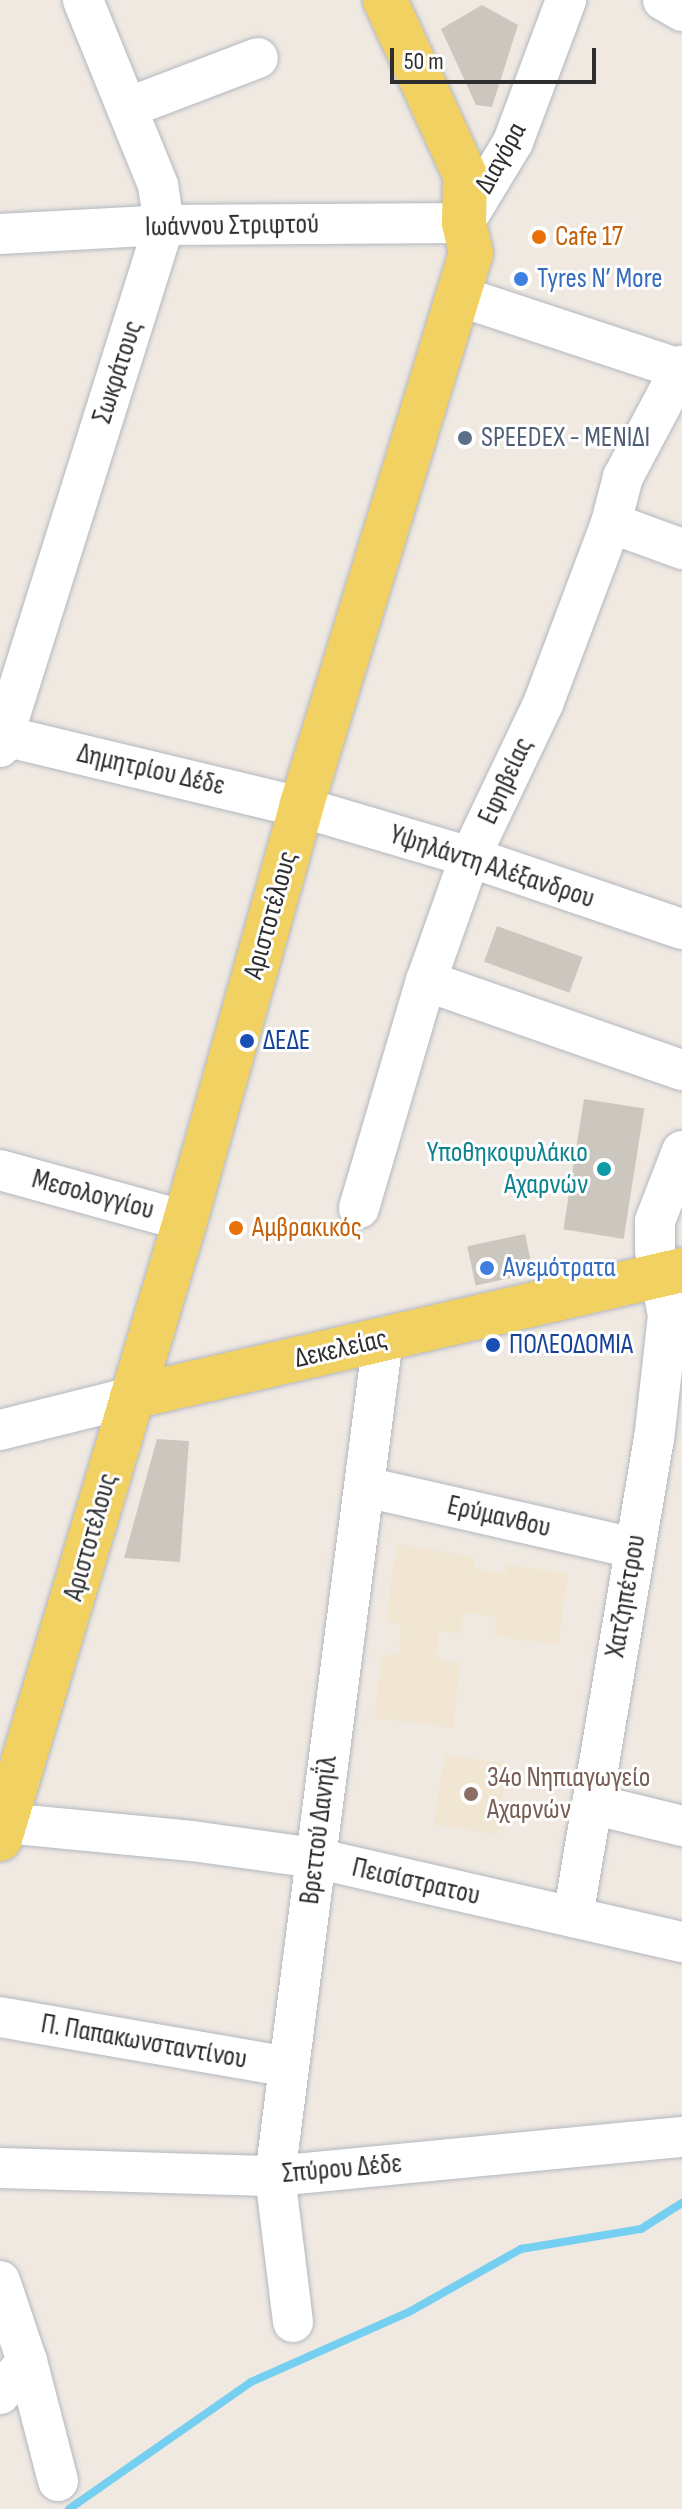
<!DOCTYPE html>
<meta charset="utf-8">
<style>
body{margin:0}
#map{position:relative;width:682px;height:2509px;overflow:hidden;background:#efe9e1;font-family:"Sofia Sans Condensed",sans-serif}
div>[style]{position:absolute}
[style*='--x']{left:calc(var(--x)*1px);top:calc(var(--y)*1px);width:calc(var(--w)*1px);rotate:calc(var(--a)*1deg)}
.education>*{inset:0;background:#f0e6d1;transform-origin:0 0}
.stream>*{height:8px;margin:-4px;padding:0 4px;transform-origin:4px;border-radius:4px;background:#75cff0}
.building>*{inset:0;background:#cbc7bf;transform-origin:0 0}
.roads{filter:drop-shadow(0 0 2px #b4b7c1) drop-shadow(0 0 2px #b4b7c1)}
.minor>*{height:40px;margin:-20px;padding:0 20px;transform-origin:20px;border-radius:20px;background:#fff}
.major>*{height:44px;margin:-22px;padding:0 22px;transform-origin:22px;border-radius:22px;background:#f2d163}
.dots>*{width:22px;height:22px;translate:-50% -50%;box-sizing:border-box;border:4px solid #fff;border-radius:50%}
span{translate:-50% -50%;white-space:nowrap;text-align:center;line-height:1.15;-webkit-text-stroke:6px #fff;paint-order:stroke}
.street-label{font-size:28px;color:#2e2e2e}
.food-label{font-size:28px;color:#c56008}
.left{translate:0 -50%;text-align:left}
.shop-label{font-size:28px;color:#366cbe}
.service-label{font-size:28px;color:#4e5e75}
.transit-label{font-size:28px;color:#164399}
.culture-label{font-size:28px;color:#0d838f}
.right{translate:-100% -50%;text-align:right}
.education-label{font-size:28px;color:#785e54}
.scale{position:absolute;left:390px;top:48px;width:206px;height:36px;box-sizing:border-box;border:4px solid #2e2e2e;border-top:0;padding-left:10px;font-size:24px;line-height:28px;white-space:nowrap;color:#2e2e2e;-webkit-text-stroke:6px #fff;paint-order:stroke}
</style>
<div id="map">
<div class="education">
<i style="clip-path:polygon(397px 1544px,474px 1557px,475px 1569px,506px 1573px,507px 1564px,568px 1574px,558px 1645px,495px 1636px,496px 1616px,464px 1613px,460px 1634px,439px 1630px,436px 1659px,460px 1663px,453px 1728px,375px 1718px,381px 1656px,399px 1653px,401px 1625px,386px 1621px)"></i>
<i style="left:445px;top:1754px;width:64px;height:71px;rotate:9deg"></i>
</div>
<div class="stream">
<i style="--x:69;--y:2509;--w:222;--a:-34.9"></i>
<i style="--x:251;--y:2382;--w:173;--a:-23.9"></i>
<i style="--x:409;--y:2312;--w:129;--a:-29.4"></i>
<i style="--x:521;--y:2249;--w:122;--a:-9.5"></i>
<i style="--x:641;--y:2229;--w:49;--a:-32.4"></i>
</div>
<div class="building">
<i style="clip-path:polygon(482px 5px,518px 25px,492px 107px,476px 105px,441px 29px)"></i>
<i style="left:497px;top:926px;width:91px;height:38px;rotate:20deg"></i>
<i style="left:584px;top:1099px;width:61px;height:132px;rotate:9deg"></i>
<i style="left:525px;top:1234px;width:40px;height:59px;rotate:78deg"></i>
<i style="clip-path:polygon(157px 1439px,189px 1441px,180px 1562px,124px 1558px)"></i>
</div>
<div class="roads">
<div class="minor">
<i style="--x:663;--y:0;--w:22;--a:30"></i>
<i style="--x:127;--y:108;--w:140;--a:-20.9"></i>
<i style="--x:0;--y:234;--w:164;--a:-3.1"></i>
<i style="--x:164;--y:225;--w:300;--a:-0.4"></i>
<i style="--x:464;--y:223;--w:95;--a:-58.8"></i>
<i style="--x:513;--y:142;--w:152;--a:-69.5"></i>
<i style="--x:459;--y:296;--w:233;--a:18.3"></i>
<i style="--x:611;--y:523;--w:76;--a:20.1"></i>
<i style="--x:0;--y:735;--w:309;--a:13.5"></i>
<i style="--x:301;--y:807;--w:176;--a:16.5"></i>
<i style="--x:470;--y:857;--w:224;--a:18.8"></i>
<i style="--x:0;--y:747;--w:547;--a:-72.56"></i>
<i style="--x:164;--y:225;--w:40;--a:-98.5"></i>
<i style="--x:158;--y:185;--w:200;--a:-112.1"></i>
<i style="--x:426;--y:981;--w:271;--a:19.2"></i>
<i style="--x:0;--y:1170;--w:192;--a:15.4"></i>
<i style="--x:359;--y:1208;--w:237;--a:-73.6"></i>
<i style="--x:426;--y:981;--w:132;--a:-70.5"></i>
<i style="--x:470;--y:857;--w:170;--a:-64.5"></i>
<i style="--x:543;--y:704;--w:193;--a:-69.4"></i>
<i style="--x:611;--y:523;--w:48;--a:-75.4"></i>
<i style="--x:623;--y:477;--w:126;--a:-62"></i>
<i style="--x:0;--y:1430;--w:136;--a:-14"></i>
<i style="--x:365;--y:1487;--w:276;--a:12.8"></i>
<i style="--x:592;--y:1804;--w:93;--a:13.7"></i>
<i style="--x:5;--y:1823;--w:188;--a:5.5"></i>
<i style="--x:192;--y:1841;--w:124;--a:7.9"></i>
<i style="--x:315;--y:1858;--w:376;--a:12.9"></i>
<i style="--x:573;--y:1917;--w:484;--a:-80.4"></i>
<i style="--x:654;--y:1440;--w:126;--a:-83.6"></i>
<i style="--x:668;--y:1315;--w:66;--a:-101.3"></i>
<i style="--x:655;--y:1250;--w:29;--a:-90"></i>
<i style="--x:655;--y:1221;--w:75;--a:-68.9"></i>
<i style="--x:0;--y:2017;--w:292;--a:9.8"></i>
<i style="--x:0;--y:2168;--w:275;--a:1.7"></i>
<i style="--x:275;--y:2176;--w:409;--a:-5.5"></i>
<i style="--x:0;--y:2281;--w:84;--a:71.4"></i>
<i style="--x:27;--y:2361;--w:124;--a:75.5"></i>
<i style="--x:293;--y:2322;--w:147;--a:-97"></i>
<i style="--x:275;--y:2176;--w:844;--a:-82.65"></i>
<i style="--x:0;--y:2394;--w:43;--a:-50.7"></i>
</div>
<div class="major">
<i style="--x:132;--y:1397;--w:564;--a:-13"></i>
<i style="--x:0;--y:1839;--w:645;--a:-73.33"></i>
<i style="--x:185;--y:1221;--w:430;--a:-74.3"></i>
<i style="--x:301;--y:807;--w:579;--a:-72.94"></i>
<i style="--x:471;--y:253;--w:31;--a:-103"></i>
<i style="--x:464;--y:223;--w:48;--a:-88.8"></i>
<i style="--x:465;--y:175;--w:192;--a:-114.6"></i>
</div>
</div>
<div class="dots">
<i style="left:539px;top:237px;background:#e8710a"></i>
<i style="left:521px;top:279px;background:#3f7fe0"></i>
<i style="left:465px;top:438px;background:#5c6f8a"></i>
<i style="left:247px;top:1041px;background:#1a4fb4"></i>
<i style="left:604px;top:1169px;background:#0f9aa8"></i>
<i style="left:236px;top:1228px;background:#e8710a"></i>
<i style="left:487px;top:1268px;background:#3f7fe0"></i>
<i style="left:493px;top:1345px;background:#1a4fb4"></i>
<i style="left:471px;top:1794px;background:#8d6e63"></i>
</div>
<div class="street-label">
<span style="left:501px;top:158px;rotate:-61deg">Διαγόρα</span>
<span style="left:232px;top:226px;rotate:-1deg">Ιωάννου Στριφτού</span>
<span style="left:118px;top:372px;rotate:-72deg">Σωκράτους</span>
<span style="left:151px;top:770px;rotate:13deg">Δημητρίου Δέδε</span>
<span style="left:506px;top:781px;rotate:-65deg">Εφηβείας</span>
<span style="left:492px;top:867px;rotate:18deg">Υψηλάντη Αλέξανδρου</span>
<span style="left:271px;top:915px;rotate:-74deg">Αριστοτέλους</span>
<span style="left:93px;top:1195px;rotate:15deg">Μεσολογγίου</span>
<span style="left:341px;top:1349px;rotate:-13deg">Δεκελείας</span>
<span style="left:499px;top:1517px;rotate:13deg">Ερύμανθου</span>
<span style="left:91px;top:1537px;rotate:-74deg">Αριστοτέλους</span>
<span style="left:626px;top:1596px;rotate:-80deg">Χατζηπέτρου</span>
<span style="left:319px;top:1830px;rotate:-83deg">Βρεττού Δανηΐλ</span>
<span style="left:416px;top:1882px;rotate:13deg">Πεισίστρατου</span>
<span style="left:144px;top:2042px;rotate:10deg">Π. Παπακωνσταντίνου</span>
<span style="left:342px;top:2169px;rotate:-5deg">Σπύρου Δέδε</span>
</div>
<div class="food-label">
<span class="left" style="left:555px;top:237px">Cafe 17</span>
<span class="left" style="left:252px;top:1228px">Αμβρακικός</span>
</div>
<div class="shop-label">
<span class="left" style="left:537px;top:279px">Tyres N’ More</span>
<span class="left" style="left:503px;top:1268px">Ανεμότρατα</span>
</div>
<div class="service-label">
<span class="left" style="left:481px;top:438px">SPEEDEX - ΜΕΝΙΔΙ</span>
</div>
<div class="transit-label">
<span class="left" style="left:263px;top:1041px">ΔΕΔΕ</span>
<span class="left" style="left:509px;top:1345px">ΠΟΛΕΟΔΟΜΙΑ</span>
</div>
<div class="culture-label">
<span class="right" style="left:588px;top:1169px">Υποθηκοφυλάκιο<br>Αχαρνών</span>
</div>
<div class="education-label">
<span class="left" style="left:487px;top:1794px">34o Νηπιαγωγείο<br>Αχαρνών</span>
</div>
<div class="scale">50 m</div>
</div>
